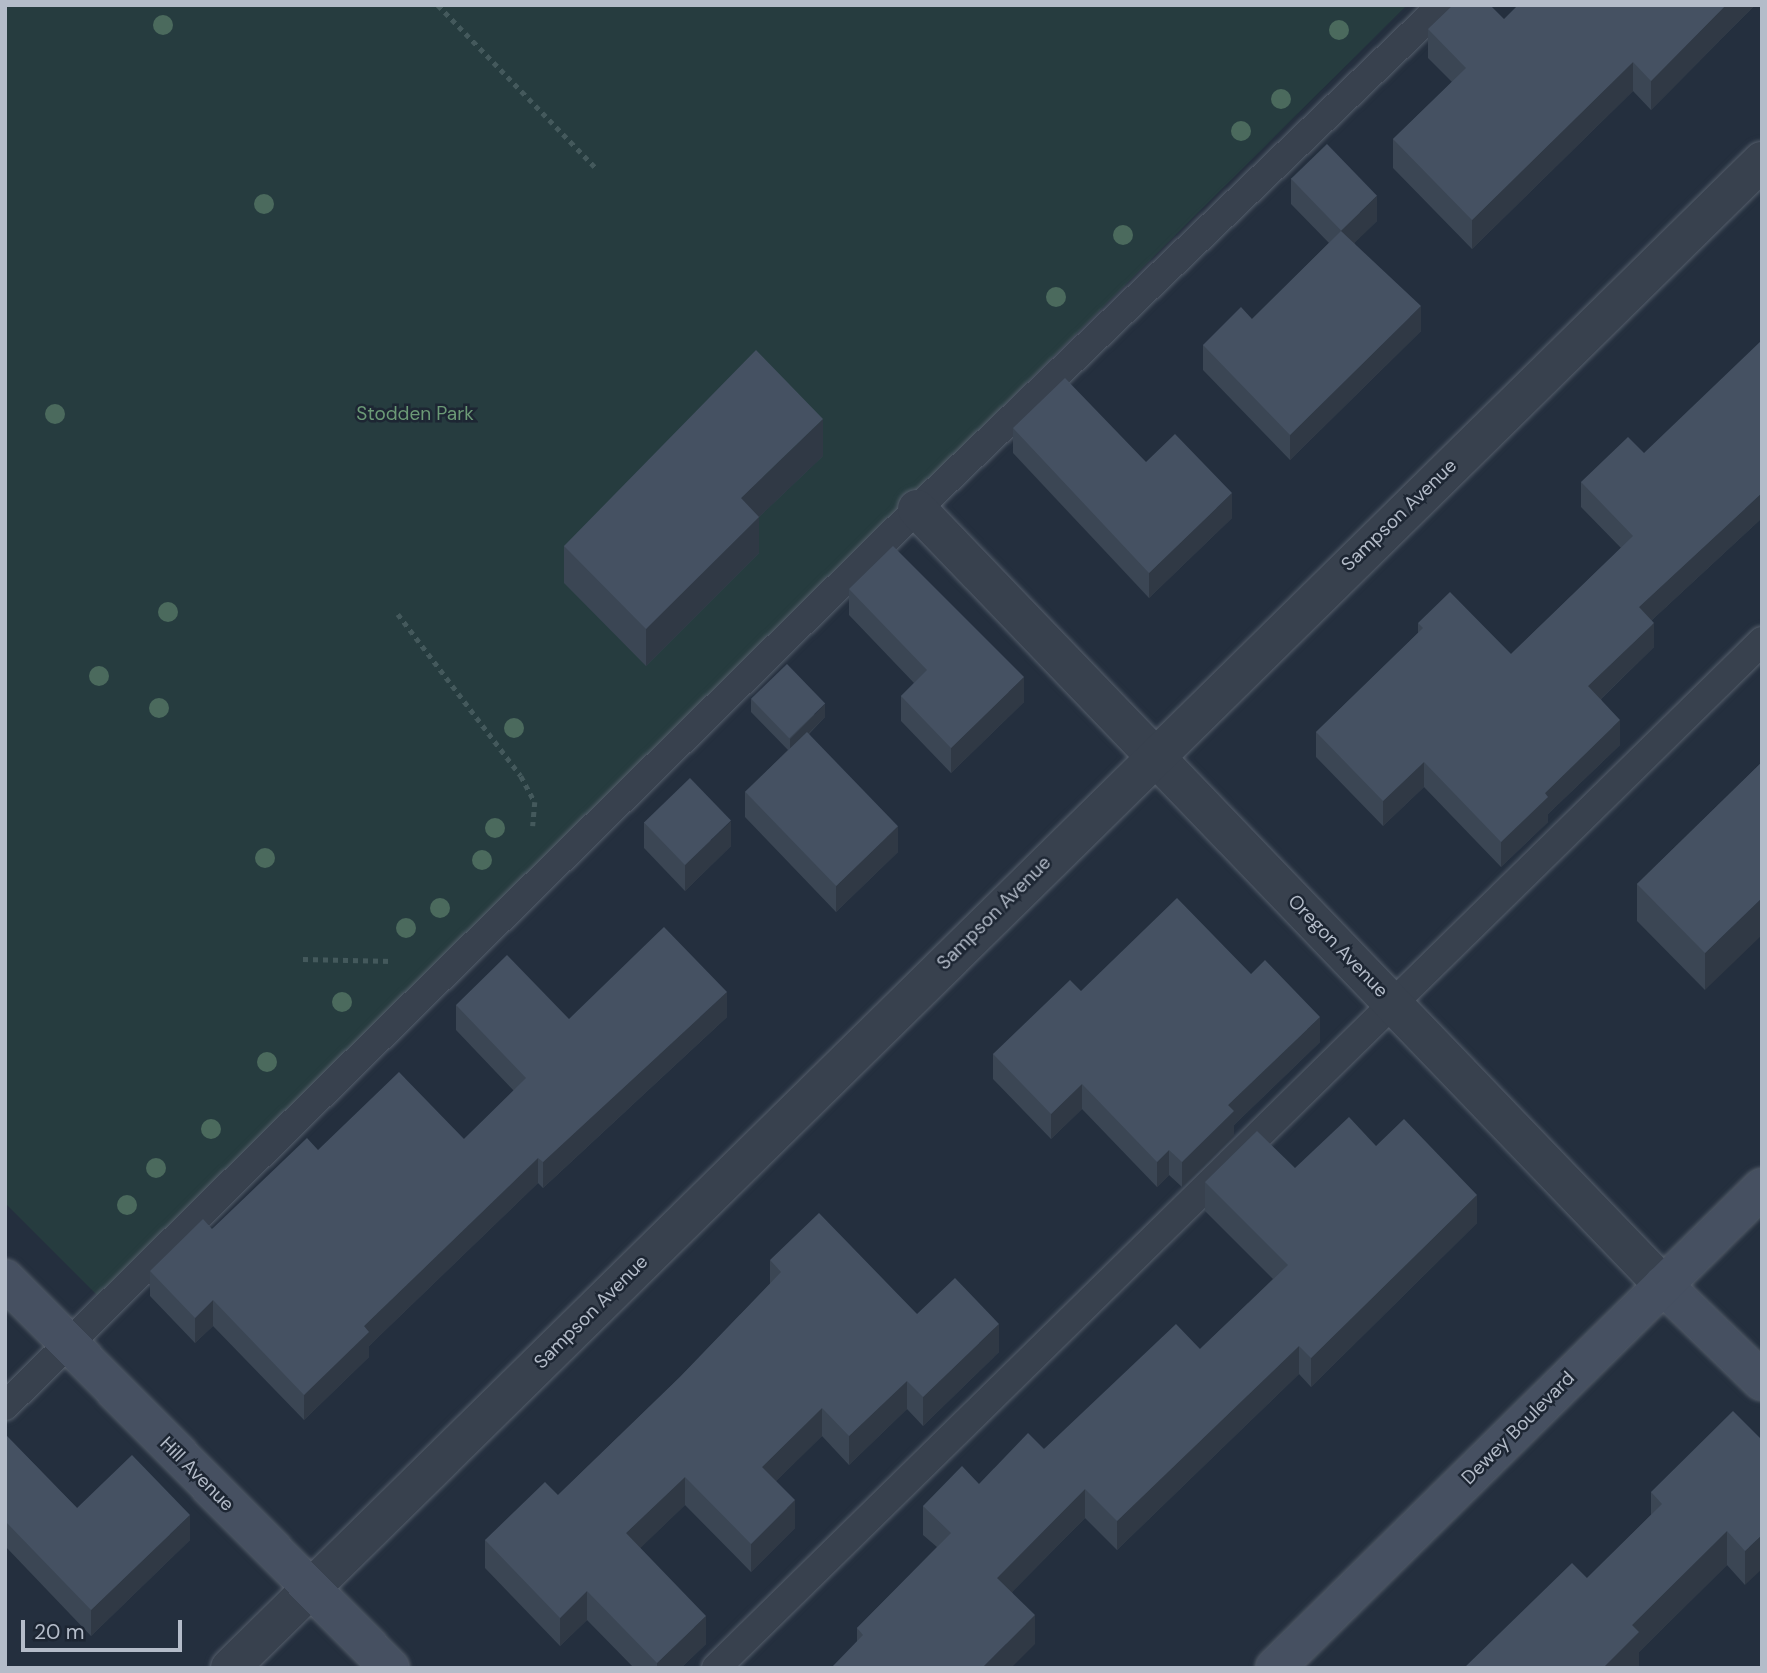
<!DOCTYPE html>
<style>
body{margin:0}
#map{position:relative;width:1767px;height:1673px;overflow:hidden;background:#242f3e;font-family:"DM Sans",sans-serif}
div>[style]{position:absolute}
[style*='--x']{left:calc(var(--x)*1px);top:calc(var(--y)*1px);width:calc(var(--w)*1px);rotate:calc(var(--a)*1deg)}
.green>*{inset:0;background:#263c3f}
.path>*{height:4.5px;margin-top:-2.25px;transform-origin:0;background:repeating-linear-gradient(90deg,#44595c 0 5px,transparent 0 10px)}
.roads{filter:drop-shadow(0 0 2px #565f6c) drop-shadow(0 0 2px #565f6c)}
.lane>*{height:28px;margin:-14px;padding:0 14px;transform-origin:14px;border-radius:14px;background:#38414e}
.street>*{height:38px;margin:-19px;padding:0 19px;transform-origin:19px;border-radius:19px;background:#38414e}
.secondary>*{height:38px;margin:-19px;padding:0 19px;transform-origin:19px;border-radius:19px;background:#465061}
.trees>*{width:20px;height:20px;margin:-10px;border-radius:50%;background:#4b6a5d}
.wall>*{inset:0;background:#3b4654}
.shaded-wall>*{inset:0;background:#303945}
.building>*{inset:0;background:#455162;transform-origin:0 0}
span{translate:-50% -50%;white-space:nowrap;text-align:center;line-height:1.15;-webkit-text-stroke:5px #1d2633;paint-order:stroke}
.park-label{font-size:19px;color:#6b9a76}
.street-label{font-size:19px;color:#b4bcc9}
.frame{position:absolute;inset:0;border:7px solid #b4bcc9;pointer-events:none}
.scale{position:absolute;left:21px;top:1620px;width:161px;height:32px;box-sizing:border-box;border:4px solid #b4bcc9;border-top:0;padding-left:9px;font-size:21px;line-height:24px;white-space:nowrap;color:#b4bcc9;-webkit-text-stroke:5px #1d2633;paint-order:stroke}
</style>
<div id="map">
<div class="green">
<i style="clip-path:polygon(5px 5px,1407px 5px,103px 1301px,5px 1203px)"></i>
</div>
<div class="path">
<i style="--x:438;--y:5;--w:226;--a:45.9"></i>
<i style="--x:398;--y:614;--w:203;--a:52.8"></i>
<i style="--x:521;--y:776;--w:30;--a:62"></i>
<i style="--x:535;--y:802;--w:24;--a:95"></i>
<i style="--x:303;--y:959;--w:90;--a:1.3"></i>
</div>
<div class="roads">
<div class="lane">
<i style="--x:5;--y:1406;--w:1279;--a:-44.52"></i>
<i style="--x:917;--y:509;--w:728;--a:-43.83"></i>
<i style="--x:716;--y:1668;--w:1466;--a:-44.47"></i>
</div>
<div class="street">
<i style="--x:917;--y:509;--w:1076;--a:46.13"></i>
<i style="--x:230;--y:1668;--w:2149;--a:-44.53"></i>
</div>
<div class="secondary">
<i style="--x:5;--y:1279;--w:547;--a:45.3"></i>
<i style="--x:1663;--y:1285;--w:138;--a:44.1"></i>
<i style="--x:1275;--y:1668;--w:684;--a:-44.59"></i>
</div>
</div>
<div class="trees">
<i style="left:163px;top:25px"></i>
<i style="left:1339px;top:30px"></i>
<i style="left:1281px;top:99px"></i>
<i style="left:1241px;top:131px"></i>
<i style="left:264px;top:204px"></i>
<i style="left:1123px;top:235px"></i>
<i style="left:1056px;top:297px"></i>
<i style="left:55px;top:414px"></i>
<i style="left:168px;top:612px"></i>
<i style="left:99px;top:676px"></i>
<i style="left:159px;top:708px"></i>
<i style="left:514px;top:728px"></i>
<i style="left:495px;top:828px"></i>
<i style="left:265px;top:858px"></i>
<i style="left:482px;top:860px"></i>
<i style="left:440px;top:908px"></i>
<i style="left:406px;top:928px"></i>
<i style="left:342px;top:1002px"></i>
<i style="left:267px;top:1062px"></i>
<i style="left:211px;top:1129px"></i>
<i style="left:156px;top:1168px"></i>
<i style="left:127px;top:1205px"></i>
</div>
<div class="wall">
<i style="clip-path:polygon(1755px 5px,1651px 110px,1633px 91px,1472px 249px,1393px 168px,1393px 139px,1452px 82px,1428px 58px,1428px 29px,1504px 19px)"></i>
<i style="clip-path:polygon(1291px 178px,1377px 221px,1354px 243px,1421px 331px,1290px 460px,1203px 370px,1203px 345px,1252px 319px,1329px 243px,1291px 204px)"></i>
<i style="clip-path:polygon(1013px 428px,1146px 462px,1232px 518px,1149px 598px,1013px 453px)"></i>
<i style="clip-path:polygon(1644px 453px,1762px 518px,1652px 620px,1654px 647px,1601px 699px,1620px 745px,1548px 814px,1548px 822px,1501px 867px,1424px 787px,1383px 826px,1316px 757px,1316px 732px,1418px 633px,1418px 623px,1511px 654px,1621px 548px,1581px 507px,1581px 482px)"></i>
<i style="clip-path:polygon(823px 456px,759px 517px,759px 553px,646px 666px,564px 583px,564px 546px)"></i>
<i style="clip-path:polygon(849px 589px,1024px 702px,951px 773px,901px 721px,901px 696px,914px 683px,849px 615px)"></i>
<i style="clip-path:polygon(751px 699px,825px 717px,809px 734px,898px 852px,836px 912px,745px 817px,745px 792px,788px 750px,751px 712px)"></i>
<i style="clip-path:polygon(1762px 762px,1705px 990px,1637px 921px,1637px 884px)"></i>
<i style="clip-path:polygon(644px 822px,731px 846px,685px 891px,644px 848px)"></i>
<i style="clip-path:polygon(1251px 974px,1320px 1042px,1234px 1125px,1234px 1136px,1182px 1187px,1169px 1175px,1157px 1187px,1082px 1109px,1051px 1139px,993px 1079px,993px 1054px,1081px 991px)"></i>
<i style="clip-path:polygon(456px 1005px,569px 1019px,727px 1017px,543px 1188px,538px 1183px,369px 1346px,369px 1357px,304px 1420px,213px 1326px,195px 1343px,150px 1296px,150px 1271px,212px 1229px,318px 1150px,464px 1139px,514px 1091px,456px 1030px)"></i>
<i style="clip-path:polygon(1376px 1146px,1477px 1223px,1311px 1387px,1299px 1374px,1117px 1550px,1085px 1518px,1012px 1592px,1035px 1644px,857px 1642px,857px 1628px,937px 1547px,923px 1535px,923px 1506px,979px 1484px,1044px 1449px,1200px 1349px,1273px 1279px,1205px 1211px,1205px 1182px,1295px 1168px)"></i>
<i style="clip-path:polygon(770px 1260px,917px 1314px,999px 1352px,923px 1426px,907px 1409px,849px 1465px,822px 1436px,776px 1481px,795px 1528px,751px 1572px,685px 1505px,640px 1548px,706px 1644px,681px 1668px,634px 1668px,587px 1620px,560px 1646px,485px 1568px,485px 1540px,558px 1495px,680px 1377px,770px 1284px)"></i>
<i style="clip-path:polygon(5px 1434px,77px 1508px,190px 1540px,91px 1636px,5px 1546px)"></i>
<i style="clip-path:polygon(1762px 1440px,1745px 1585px,1727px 1565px,1639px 1652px,1639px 1666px,1637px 1668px,1464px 1668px,1587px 1578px,1651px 1515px,1651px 1492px)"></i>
</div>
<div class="shaded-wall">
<i style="clip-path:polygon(1726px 5px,1755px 5px,1651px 110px,1651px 81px)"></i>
<i style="clip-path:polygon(1633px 62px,1633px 91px,1472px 249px,1472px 220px)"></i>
<i style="clip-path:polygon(1377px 196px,1377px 221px,1341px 256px,1341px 231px)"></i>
<i style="clip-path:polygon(1421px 306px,1421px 331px,1290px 460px,1290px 435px)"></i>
<i style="clip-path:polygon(823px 419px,823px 456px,759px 517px,759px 553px,646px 666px,646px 629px,741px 498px)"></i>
<i style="clip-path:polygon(1232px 493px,1232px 518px,1149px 598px,1149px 573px)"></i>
<i style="clip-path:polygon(1762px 493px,1762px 518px,1639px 632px,1639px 607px)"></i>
<i style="clip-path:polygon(1654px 623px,1654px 647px,1588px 711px,1588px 686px)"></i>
<i style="clip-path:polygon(1024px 677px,1024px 702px,951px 773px,951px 748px)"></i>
<i style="clip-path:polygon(825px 704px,825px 717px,790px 752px,790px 739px)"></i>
<i style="clip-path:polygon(1620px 720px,1620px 745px,1548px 814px,1548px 822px,1501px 867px,1501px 842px,1545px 793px)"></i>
<i style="clip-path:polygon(1424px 762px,1424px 787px,1383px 826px,1383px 801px)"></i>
<i style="clip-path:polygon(731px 821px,731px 846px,685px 891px,685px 865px)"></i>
<i style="clip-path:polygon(898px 826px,898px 852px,836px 912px,836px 886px)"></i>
<i style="clip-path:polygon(1762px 898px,1762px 935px,1705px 990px,1705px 953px)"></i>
<i style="clip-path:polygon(727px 992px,727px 1017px,543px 1188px,543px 1162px)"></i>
<i style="clip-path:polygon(1320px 1017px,1320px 1042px,1234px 1125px,1234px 1136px,1182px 1187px,1182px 1162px,1228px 1105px)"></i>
<i style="clip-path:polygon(1082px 1084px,1082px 1109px,1051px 1139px,1051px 1114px)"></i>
<i style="clip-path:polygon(1169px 1150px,1169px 1175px,1157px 1187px,1157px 1162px)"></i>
<i style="clip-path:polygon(538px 1158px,538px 1183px,369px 1346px,369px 1357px,304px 1420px,304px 1395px,364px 1326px)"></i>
<i style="clip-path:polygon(1477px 1195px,1477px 1223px,1311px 1387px,1311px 1358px)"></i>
<i style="clip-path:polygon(213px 1300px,213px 1326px,195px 1343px,195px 1318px)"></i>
<i style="clip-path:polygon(999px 1324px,999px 1352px,923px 1426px,923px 1397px)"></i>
<i style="clip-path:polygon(1299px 1346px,1299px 1374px,1117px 1550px,1117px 1521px)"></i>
<i style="clip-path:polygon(907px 1381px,907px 1409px,849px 1465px,849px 1436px)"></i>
<i style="clip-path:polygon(822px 1408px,822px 1436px,762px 1495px,762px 1467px)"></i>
<i style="clip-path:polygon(685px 1477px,685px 1505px,626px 1562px,626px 1533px)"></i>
<i style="clip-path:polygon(1085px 1489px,1085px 1518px,997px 1607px,997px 1578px)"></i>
<i style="clip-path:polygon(795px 1500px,795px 1528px,751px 1572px,751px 1544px)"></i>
<i style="clip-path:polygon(190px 1515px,190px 1540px,91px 1636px,91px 1610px)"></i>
<i style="clip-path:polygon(1727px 1531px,1727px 1565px,1639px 1652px,1639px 1666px,1637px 1668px,1603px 1668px,1632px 1625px)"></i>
<i style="clip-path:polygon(1762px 1535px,1762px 1569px,1745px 1585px,1745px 1551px)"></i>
<i style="clip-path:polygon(587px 1591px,587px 1620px,560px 1646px,560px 1618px)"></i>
<i style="clip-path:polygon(1035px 1615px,1035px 1644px,1011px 1668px,982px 1668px)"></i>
<i style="clip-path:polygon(706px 1616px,706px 1644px,681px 1668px,657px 1668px,657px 1663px)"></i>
</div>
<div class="building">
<i style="clip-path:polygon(1453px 5px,1490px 5px,1504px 19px,1518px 5px,1726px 5px,1651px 81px,1633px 62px,1472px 220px,1393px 139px,1466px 68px,1428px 29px)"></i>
<i style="left:1327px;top:144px;width:72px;height:50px;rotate:46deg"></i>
<i style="clip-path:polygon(1341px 231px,1421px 306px,1290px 435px,1203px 345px,1241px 307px,1252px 319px)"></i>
<i style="clip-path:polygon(1762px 340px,1762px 493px,1639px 607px,1654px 623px,1588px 686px,1620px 720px,1545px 793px,1548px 797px,1501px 842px,1424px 762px,1383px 801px,1316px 732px,1423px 628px,1418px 623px,1450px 592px,1511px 654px,1633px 536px,1581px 482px,1628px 437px,1644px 453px)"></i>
<i style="clip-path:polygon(756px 350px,823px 419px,741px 498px,759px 517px,646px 629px,564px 546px)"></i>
<i style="clip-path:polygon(1065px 378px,1146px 462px,1175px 434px,1232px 493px,1149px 573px,1013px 428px)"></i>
<i style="clip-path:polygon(893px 546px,1024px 677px,951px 748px,901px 696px,927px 670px,849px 589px)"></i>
<i style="left:787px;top:664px;width:55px;height:50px;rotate:46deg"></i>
<i style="left:807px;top:732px;width:131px;height:86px;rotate:46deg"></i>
<i style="clip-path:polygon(1762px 762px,1762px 898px,1705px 953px,1637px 884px)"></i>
<i style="left:690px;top:778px;width:59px;height:64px;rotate:46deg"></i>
<i style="clip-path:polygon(1177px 898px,1251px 974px,1265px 960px,1320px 1017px,1228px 1105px,1234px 1111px,1182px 1162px,1169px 1150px,1157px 1162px,1082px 1084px,1051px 1114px,993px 1054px,1070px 980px,1081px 991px)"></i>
<i style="clip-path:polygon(664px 927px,727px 992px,543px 1162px,538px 1158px,364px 1326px,369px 1332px,304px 1395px,213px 1300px,195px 1318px,150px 1271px,203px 1219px,212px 1229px,307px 1138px,318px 1150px,399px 1072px,464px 1139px,526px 1078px,456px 1005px,507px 955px,569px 1019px)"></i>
<i style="clip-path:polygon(1349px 1117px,1376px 1146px,1404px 1119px,1477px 1195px,1311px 1358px,1299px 1346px,1117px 1521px,1085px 1489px,997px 1578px,1035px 1615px,982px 1668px,831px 1668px,863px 1635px,857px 1628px,951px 1533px,923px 1506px,962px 1466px,979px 1484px,1028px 1433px,1044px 1449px,1176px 1324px,1200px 1349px,1288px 1265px,1205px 1182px,1257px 1131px,1295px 1168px)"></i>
<i style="clip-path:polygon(819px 1213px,917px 1314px,955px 1278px,999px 1324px,923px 1397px,907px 1381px,849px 1436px,822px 1408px,762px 1467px,795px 1500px,751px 1544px,685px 1477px,626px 1533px,706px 1616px,657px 1663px,587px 1591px,560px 1618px,485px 1540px,545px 1482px,558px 1495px,680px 1377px,781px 1272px,770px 1260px)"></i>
<i style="clip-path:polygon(1733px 1411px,1762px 1440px,1762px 1535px,1745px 1551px,1727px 1531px,1632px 1625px,1639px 1632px,1603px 1668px,1464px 1668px,1572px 1563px,1587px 1578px,1662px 1504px,1651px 1492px)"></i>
<i style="clip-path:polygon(5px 1434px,77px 1508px,132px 1455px,190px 1515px,91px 1610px,5px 1521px)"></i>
</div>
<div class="park-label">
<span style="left:415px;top:414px">Stodden Park</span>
</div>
<div class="street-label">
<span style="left:1399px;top:515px;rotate:-44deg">Sampson Avenue</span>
<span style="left:994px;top:913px;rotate:-45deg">Sampson Avenue</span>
<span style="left:1338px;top:946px;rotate:46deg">Oregon Avenue</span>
<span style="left:591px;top:1312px;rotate:-45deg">Sampson Avenue</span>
<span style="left:1518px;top:1428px;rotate:-45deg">Dewey Boulevard</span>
<span style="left:197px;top:1474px;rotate:45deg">Hill Avenue</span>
</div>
<div class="frame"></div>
<div class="scale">20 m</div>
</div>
